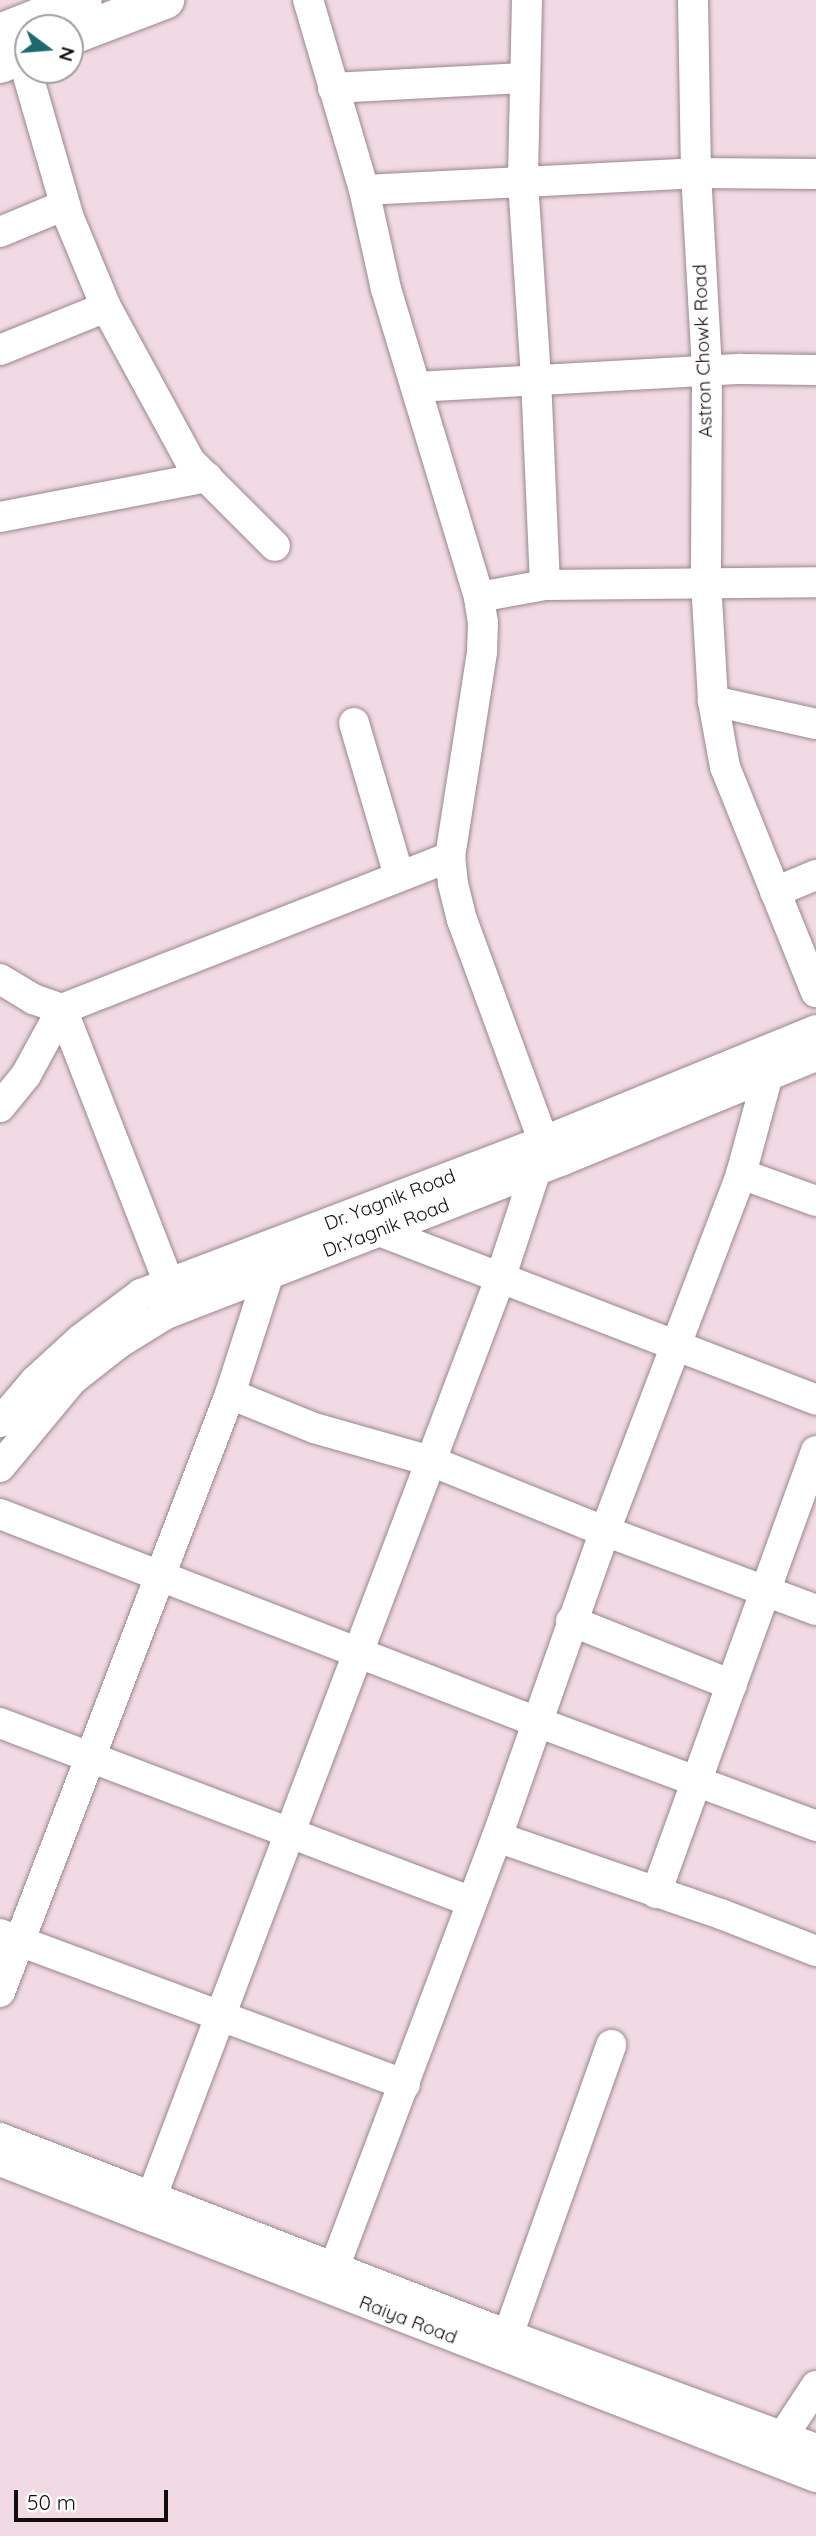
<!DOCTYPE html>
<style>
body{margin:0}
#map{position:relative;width:816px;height:2536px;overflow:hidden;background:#f1dae3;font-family:Quicksand,sans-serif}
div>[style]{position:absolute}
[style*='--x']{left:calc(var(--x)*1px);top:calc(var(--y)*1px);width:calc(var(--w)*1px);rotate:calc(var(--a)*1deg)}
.roads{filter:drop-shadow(0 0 2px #9b868e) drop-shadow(0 0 2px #9b868e)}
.minor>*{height:30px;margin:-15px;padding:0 15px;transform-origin:15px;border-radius:15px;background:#fff}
.major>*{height:38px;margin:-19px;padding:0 19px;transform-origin:19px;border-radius:19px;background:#fff}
span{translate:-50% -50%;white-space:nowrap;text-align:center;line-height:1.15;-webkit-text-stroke:5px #fff;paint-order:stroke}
.street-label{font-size:19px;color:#130c0f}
.north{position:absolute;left:14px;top:14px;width:70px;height:70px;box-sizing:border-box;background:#fff;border:2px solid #a19e9f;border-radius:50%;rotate:106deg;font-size:19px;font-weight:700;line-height:28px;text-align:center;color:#130c0f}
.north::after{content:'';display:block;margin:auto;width:24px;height:32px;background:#1d696f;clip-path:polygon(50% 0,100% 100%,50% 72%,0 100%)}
.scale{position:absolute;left:14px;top:2490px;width:154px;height:32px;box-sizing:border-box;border:4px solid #130c0f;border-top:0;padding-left:9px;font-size:21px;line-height:24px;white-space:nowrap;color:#130c0f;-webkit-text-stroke:5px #fff;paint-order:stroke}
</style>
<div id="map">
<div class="roads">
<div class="minor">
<i style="--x:527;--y:0;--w:182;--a:91.3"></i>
<i style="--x:523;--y:182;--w:196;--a:86.2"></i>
<i style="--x:536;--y:378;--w:207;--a:87.5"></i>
<i style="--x:693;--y:0;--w:173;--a:89"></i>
<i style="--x:696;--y:173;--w:199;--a:86.8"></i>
<i style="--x:707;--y:372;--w:210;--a:90.3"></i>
<i style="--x:706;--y:582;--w:119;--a:86.6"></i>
<i style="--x:22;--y:55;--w:170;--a:73.9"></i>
<i style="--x:69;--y:218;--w:96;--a:67.4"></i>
<i style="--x:106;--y:307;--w:175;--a:61.4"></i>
<i style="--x:190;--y:461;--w:120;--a:45"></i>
<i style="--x:333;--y:88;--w:190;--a:-3"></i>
<i style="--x:364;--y:190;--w:332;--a:-2.9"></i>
<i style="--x:696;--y:173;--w:120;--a:0.5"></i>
<i style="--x:0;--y:232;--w:70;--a:-22.6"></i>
<i style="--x:0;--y:350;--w:114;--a:-22.1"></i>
<i style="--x:416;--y:387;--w:326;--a:-3.2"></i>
<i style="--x:742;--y:369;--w:74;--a:0.8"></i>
<i style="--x:0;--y:517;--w:211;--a:-10.9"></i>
<i style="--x:479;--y:597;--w:67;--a:-10.3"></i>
<i style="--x:545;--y:585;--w:271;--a:-0.6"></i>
<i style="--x:354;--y:723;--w:159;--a:73.6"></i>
<i style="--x:816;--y:724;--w:106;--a:-167.4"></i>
<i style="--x:713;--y:701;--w:67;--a:79.7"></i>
<i style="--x:725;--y:767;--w:243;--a:68"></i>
<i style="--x:775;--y:892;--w:44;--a:-22.5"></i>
<i style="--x:0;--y:979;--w:39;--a:31"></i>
<i style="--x:33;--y:999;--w:31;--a:19"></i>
<i style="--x:62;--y:1009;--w:417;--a:-21.4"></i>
<i style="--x:62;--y:1009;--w:311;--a:68.7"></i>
<i style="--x:0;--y:1107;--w:41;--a:-50.9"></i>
<i style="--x:26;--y:1075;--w:75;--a:-61.4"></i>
<i style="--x:741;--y:1174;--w:80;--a:19.8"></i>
<i style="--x:379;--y:1231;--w:469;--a:21.1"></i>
<i style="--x:230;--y:1394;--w:91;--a:22"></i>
<i style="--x:314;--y:1428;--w:122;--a:15.8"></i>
<i style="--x:431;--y:1461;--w:167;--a:22.1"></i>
<i style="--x:586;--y:1524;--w:246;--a:20.5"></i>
<i style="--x:0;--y:1422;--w:54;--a:-49.5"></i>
<i style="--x:35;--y:1381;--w:62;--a:-42.4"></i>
<i style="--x:81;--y:1339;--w:75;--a:-36.9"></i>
<i style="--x:141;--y:1294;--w:429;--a:-20.8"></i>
<i style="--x:542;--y:1142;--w:296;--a:-22.2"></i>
<i style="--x:0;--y:1467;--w:113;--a:-50.4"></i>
<i style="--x:72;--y:1380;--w:60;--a:-38.2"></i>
<i style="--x:119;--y:1343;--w:55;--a:-31.7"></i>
<i style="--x:166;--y:1314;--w:424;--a:-21.2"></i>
<i style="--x:561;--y:1161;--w:276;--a:-22.4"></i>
<i style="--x:0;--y:1514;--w:576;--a:21.17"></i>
<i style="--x:537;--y:1722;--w:298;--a:20.4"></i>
<i style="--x:571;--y:1621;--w:173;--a:21.7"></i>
<i style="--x:0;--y:1723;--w:505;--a:20.77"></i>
<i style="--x:497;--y:1837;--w:237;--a:19"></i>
<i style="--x:721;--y:1914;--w:102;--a:21.3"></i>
<i style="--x:656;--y:1893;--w:470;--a:-70.1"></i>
<i style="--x:0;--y:1934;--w:432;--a:20.4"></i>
<i style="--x:0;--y:1992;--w:641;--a:-68.96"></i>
<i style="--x:230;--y:1394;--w:127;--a:-72.1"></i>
<i style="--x:0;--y:2138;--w:545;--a:21.2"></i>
<i style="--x:508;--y:2335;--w:328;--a:20.3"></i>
<i style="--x:0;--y:2161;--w:875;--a:21.17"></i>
<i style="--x:144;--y:2217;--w:1003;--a:-69.22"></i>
<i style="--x:500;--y:1279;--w:131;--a:-71.7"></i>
<i style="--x:541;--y:1155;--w:26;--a:-94"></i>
<i style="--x:539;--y:1129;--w:223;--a:-110.2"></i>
<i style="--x:462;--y:920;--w:37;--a:-104"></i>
<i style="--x:453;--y:884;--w:27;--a:-96"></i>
<i style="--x:450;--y:857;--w:207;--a:-81.1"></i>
<i style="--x:482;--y:652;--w:29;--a:-88"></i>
<i style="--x:483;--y:623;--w:26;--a:-99"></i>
<i style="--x:479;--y:597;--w:322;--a:-106.8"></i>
<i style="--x:386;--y:289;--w:101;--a:-102.5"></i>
<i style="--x:364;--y:190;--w:198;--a:-106.4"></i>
<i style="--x:334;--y:2268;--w:461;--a:-69.3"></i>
<i style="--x:497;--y:1837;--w:324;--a:-70.6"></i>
<i style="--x:605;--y:1531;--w:382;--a:-69.1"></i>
<i style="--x:741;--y:1174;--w:130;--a:-74.8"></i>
<i style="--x:508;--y:2335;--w:308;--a:-70.4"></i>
<i style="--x:776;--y:2455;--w:20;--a:-70"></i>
<i style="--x:783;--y:2436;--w:60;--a:-56.6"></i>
</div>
<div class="major">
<i style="--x:0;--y:33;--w:89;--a:-21.7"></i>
<i style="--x:70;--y:36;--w:102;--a:-20.8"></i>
<i style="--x:0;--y:64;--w:30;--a:-23"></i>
</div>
</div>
<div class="street-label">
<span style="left:703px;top:351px;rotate:-92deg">Astron Chowk Road</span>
<span style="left:390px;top:1200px;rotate:-21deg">Dr. Yagnik Road</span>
<span style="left:386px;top:1228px;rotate:-21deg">Dr.Yagnik Road</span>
<span style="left:408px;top:2320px;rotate:21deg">Raiya Road</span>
</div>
<div class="north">N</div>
<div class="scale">50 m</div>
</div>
